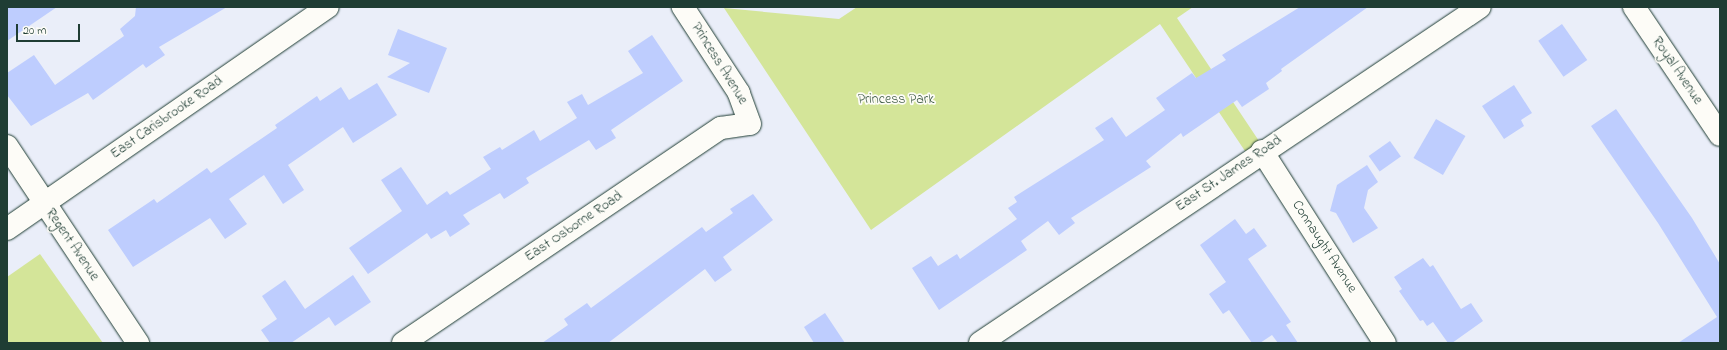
<!DOCTYPE html>
<style>
body{margin:0}
#map{position:relative;width:1727px;height:350px;overflow:hidden;background:#eaeef9;font-family:"Indie Flower",sans-serif}
div>[style]{position:absolute}
[style*='--x']{left:calc(var(--x)*1px);top:calc(var(--y)*1px);width:calc(var(--w)*1px);rotate:calc(var(--a)*1deg)}
.green>*{inset:0;background:#d4e599}
.building>*{inset:0;background:#becdfe;transform-origin:0 0}
.roads{filter:drop-shadow(0 0 1px #1f3d34) drop-shadow(0 0 1px #1f3d34)}
.minor>*{height:22px;margin:-11px;padding:0 11px;transform-origin:11px;border-radius:11px;background:#fdfcf7}
span{translate:-50% -50%;white-space:nowrap;text-align:center;line-height:1.15;-webkit-text-stroke:3.5px #fdfcf7;paint-order:stroke}
.street-label{font-size:14px;color:#1f3d34}
.park-label{font-size:14px;color:#435f48}
.frame{position:absolute;inset:0;border:8px solid #1f3d34;pointer-events:none}
.scale{position:absolute;left:16px;top:24px;width:64px;height:18px;box-sizing:border-box;border:2px solid #1f3d34;border-top:0;padding-left:5px;font-size:12px;line-height:14px;white-space:nowrap;color:#1f3d34;-webkit-text-stroke:3px #fdfcf7;paint-order:stroke}
</style>
<div id="map">
<div class="green">
<i style="clip-path:polygon(857px 7px,1193px 7px,1177px 18px,1267px 153px,1253px 163px,1160px 24px,871px 230px,724px 8px,839px 19px)"></i>
<i style="clip-path:polygon(40px 254px,103px 343px,7px 343px,7px 277px)"></i>
</div>
<div class="building">
<i style="clip-path:polygon(7px 7px,57px 7px,7px 41px)"></i>
<i style="clip-path:polygon(136px 7px,227px 7px,159px 47px,165px 55px,146px 68px,143px 64px,93px 100px,88px 93px,31px 126px,7px 95px,7px 73px,34px 55px,55px 85px,124px 36px,120px 29px,135px 16px)"></i>
<i style="clip-path:polygon(1300px 7px,1368px 7px,1281px 69px,1282px 71px,1266px 83px,1269px 89px,1242px 107px,1237px 100px,1183px 137px,1181px 133px,1146px 161px,1151px 167px,1071px 218px,1075px 223px,1059px 235px,1048px 221px,1021px 241px,1027px 250px,939px 310px,912px 268px,931px 256px,938px 266px,957px 254px,960px 259px,1017px 219px,1008px 208px,1017px 202px,1014px 197px,1104px 140px,1095px 128px,1112px 117px,1126px 137px,1165px 110px,1156px 98px,1192px 73px,1196px 78px,1226px 60px,1222px 55px)"></i>
<i style="left:1562px;top:24px;width:44px;height:29px;rotate:55deg"></i>
<i style="clip-path:polygon(398px 29px,447px 48px,429px 93px,387px 77px,410px 63px,388px 55px)"></i>
<i style="clip-path:polygon(652px 35px,683px 81px,611px 130px,616px 138px,596px 150px,589px 140px,526px 178px,529px 183px,504px 199px,500px 193px,463px 215px,470px 224px,450px 237px,446px 230px,431px 239px,427px 233px,368px 274px,349px 248px,402px 211px,381px 180px,401px 167px,427px 205px,447px 191px,450px 195px,491px 169px,483px 157px,500px 147px,502px 150px,534px 130px,540px 141px,577px 118px,567px 102px,582px 94px,588px 105px,643px 73px,628px 51px)"></i>
<i style="clip-path:polygon(377px 83px,397px 115px,353px 143px,343px 127px,288px 165px,304px 190px,283px 204px,264px 175px,229px 199px,247px 224px,225px 239px,210px 218px,133px 267px,108px 230px,154px 199px,157px 203px,207px 168px,211px 173px,277px 128px,275px 125px,317px 96px,320px 101px,341px 87px,349px 100px)"></i>
<i style="clip-path:polygon(1514px 85px,1532px 113px,1521px 120px,1524px 126px,1504px 139px,1482px 106px)"></i>
<i style="clip-path:polygon(1616px 109px,1692px 218px,1720px 264px,1720px 343px,1678px 343px,1717px 317px,1658px 223px,1591px 126px)"></i>
<i style="left:1436px;top:119px;width:34px;height:45px;rotate:30deg"></i>
<i style="left:1390px;top:141px;width:19px;height:26px;rotate:55deg"></i>
<i style="clip-path:polygon(1367px 165px,1378px 182px,1368px 190px,1364px 208px,1378px 228px,1353px 243px,1336px 213px,1330px 211px,1337px 185px)"></i>
<i style="clip-path:polygon(753px 194px,773px 220px,723px 257px,732px 270px,715px 282px,705px 269px,608px 343px,542px 343px,568px 325px,564px 319px,587px 303px,591px 308px,702px 227px,706px 232px,733px 213px,730px 209px)"></i>
<i style="clip-path:polygon(1235px 219px,1246px 234px,1254px 228px,1267px 246px,1248px 259px,1291px 322px,1286px 325px,1298px 343px,1278px 343px,1272px 335px,1260px 343px,1252px 343px,1229px 310px,1223px 314px,1209px 294px,1226px 282px,1200px 245px)"></i>
<i style="clip-path:polygon(1423px 258px,1430px 267px,1433px 265px,1461px 309px,1471px 303px,1483px 321px,1452px 343px,1448px 343px,1433px 322px,1427px 326px,1423px 320px,1420px 321px,1399px 291px,1402px 289px,1394px 277px)"></i>
<i style="clip-path:polygon(353px 275px,371px 302px,335px 326px,329px 317px,291px 343px,270px 343px,261px 330px,277px 319px,262px 296px,285px 280px,305px 309px)"></i>
<i style="clip-path:polygon(825px 313px,845px 343px,814px 343px,804px 327px)"></i>
</div>
<div class="roads">
<div class="minor">
<i style="--x:1634;--y:7;--w:154;--a:56.1"></i>
<i style="--x:7;--y:146;--w:237;--a:56.4"></i>
<i style="--x:1262;--y:151;--w:228;--a:57.4"></i>
<i style="--x:7;--y:229;--w:390;--a:-34.7"></i>
<i style="--x:403;--y:343;--w:384;--a:-34.1"></i>
<i style="--x:721;--y:128;--w:29;--a:-8"></i>
<i style="--x:750;--y:124;--w:33;--a:-110"></i>
<i style="--x:739;--y:93;--w:103;--a:-123.1"></i>
<i style="--x:980;--y:343;--w:602;--a:-33.9"></i>
</div>
</div>
<div class="street-label">
<span style="left:719px;top:64px;rotate:58deg">Princess Avenue</span>
<span style="left:1677px;top:71px;rotate:56deg">Royal Avenue</span>
<span style="left:167px;top:118px;rotate:-35deg">East Carisbrooke Road</span>
<span style="left:1229px;top:174px;rotate:-34deg">East St. James Road</span>
<span style="left:574px;top:227px;rotate:-34deg">East Osborne Road</span>
<span style="left:72px;top:245px;rotate:56deg">Regent Avenue</span>
<span style="left:1324px;top:247px;rotate:57deg">Connaught Avenue</span>
</div>
<div class="park-label">
<span style="left:896px;top:100px">Princess Park</span>
</div>
<div class="frame"></div>
<div class="scale">20 m</div>
</div>
